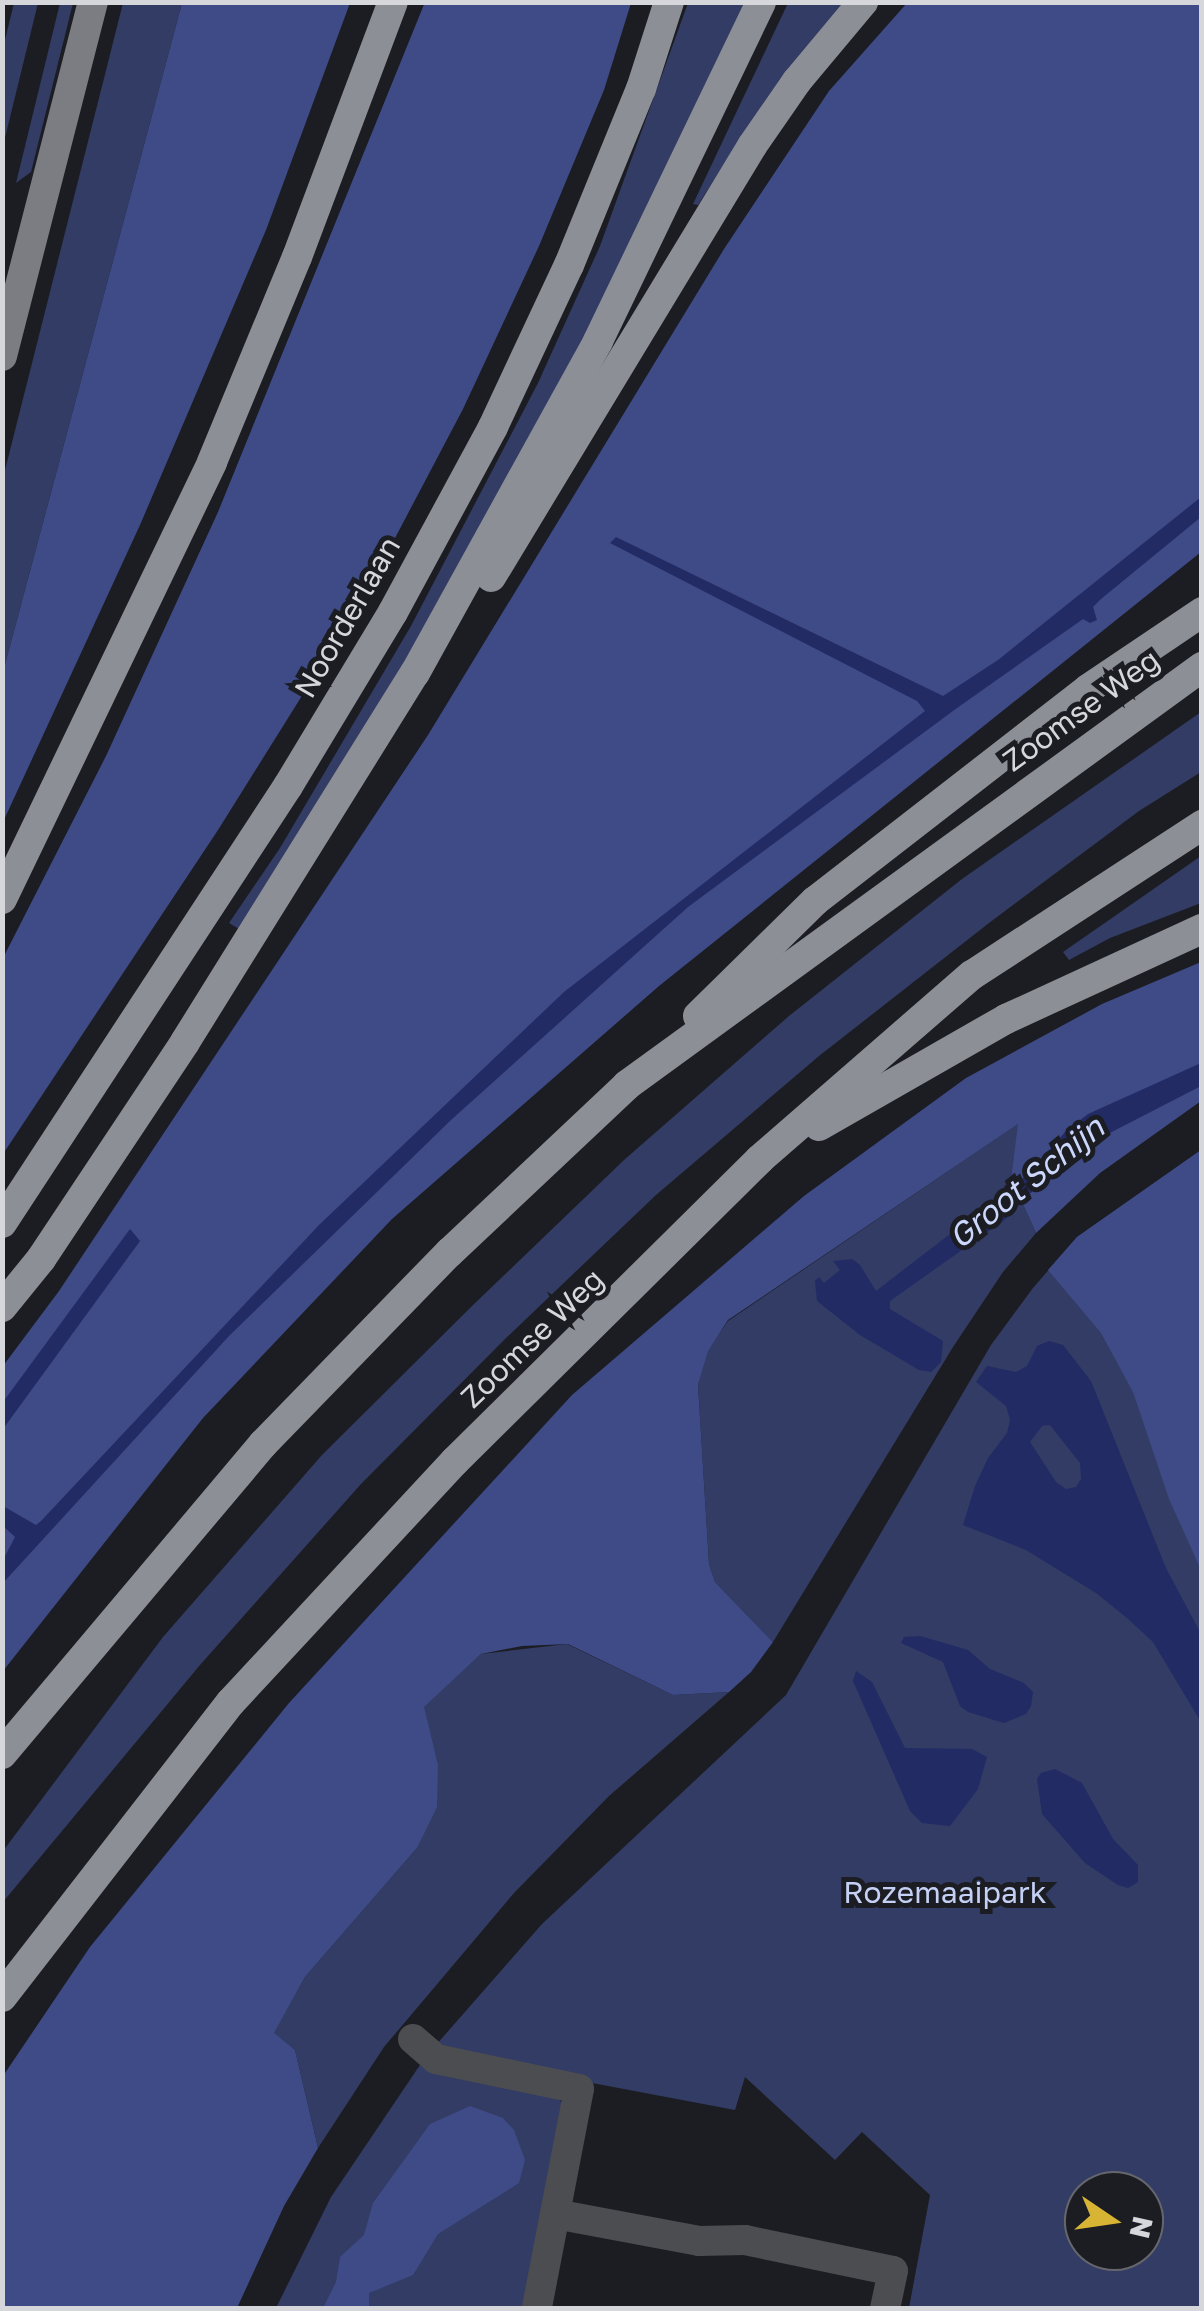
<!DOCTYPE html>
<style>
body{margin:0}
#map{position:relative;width:1204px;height:2311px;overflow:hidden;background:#1c1d23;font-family:"Golos Text",sans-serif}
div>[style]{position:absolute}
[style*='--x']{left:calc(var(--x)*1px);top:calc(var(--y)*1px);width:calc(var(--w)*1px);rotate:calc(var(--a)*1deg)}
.green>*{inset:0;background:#323c64}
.forest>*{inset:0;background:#3e4b87}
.water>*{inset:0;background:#222b64}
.minor>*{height:30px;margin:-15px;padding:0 15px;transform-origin:15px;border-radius:15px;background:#4c4d50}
.major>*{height:30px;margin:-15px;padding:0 15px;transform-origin:15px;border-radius:15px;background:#7b7d82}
.highway>*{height:30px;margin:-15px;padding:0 15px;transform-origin:15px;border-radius:15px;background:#8d8f96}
span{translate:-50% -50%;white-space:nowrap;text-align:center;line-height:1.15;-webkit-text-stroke:10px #1c1d23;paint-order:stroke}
.street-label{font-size:30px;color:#d6d7da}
.park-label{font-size:30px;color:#c5d0f5}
.water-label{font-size:32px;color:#ccd7fc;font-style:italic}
.frame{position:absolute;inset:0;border:5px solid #d6d7da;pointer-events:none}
.north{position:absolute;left:1064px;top:2171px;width:100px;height:100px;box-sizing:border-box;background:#1c1d23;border:2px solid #66676c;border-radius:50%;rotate:103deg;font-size:28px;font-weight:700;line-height:40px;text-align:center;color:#d6d7da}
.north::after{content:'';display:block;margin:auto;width:35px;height:45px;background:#d8b434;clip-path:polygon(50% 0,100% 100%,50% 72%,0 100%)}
</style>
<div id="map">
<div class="green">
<i style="clip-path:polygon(14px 3px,38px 3px,3px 146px,3px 48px)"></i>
<i style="clip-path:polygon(60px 3px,73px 3px,31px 172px,16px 183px)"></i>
<i style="clip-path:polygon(123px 3px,182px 3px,3px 672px,3px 478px)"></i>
<i style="clip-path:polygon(688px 3px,748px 3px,629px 260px,423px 632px,239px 929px,229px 923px,280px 848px,411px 626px,538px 383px,600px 246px)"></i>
<i style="clip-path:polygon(788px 3px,847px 3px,726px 161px,698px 205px,693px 204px)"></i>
<i style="clip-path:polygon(1201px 712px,1201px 772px,1139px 811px,989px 923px,819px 1056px,656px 1195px,505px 1339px,361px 1484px,200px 1665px,3px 1902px,3px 1851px,163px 1637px,322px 1455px,471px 1307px,624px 1160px,789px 1016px,962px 879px)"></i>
<i style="clip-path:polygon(1201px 856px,1201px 903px,1110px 938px,1069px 960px,1063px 952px)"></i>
<i style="clip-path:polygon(1019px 1123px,1011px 1178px,1036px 1233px,1003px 1272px,953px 1347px,773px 1642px,715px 1582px,709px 1564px,698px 1385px,707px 1351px,728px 1321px)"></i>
<i style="clip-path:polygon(evenodd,1201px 1150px,1201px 2308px,909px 2308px,930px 2195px,862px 2132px,835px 2160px,745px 2077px,735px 2110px,571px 2079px,436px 2045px,542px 1924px,786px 1695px,991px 1345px,1033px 1288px,1077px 1237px,1201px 1150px,1084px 2191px,1144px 2191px,1144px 2251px,1084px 2251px,1084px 2191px)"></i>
<i style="clip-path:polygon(567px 1644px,673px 1695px,729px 1692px,609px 1796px,514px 1893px,384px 2047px,318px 2148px,295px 2050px,273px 2034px,305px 1977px,417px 1848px,438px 1764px,423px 1707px,481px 1654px)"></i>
<i style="clip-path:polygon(424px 2059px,560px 2100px,565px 2111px,526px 2308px,276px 2308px,331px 2197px)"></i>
</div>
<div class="forest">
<i style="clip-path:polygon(425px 2px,631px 3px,604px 90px,539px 246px,463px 409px,365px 595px,218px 830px,3px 1154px,3px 958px,106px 756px,218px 512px)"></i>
<i style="clip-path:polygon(182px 3px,350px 3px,266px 230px,140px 525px,3px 822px,3px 672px)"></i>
<i style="clip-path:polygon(907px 3px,1201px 3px,1201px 552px,659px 986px,392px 1219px,203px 1418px,3px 1671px,3px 1366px,59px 1291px,428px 735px,724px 249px,829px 91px)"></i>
<i style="clip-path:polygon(1201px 962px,1201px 1101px,1100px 1173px,1036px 1233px,1011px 1178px,1018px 1124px,728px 1320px,708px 1351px,698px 1385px,709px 1564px,715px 1582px,773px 1642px,751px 1672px,729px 1692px,673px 1695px,568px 1644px,522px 1646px,481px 1654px,424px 1707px,438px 1764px,437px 1807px,417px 1848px,305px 1977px,274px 2033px,295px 2050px,318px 2148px,284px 2206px,237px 2308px,3px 2308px,3px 2076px,90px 1947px,289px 1703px,572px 1395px,804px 1196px,966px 1078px,1102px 1004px)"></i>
<i style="clip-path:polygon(1201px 1150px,1201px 1570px,1169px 1499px,1133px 1392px,1101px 1333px,1048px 1270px,1077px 1237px)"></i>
<i style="clip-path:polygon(470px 2106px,503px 2118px,514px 2130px,525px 2160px,519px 2183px,438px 2234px,413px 2275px,369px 2293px,369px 2308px,323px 2308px,336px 2282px,340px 2257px,364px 2235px,373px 2203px,430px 2124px)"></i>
</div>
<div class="water">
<i style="clip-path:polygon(1201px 497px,1201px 517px,1101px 599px,1093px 607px,1097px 620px,1090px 623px,1083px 619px,957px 708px,688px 907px,451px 1120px,229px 1336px,3px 1583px,3px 1560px,15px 1537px,3px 1526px,3px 1506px,36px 1525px,41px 1521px,319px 1225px,564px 992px,925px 711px,917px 701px,610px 543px,616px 537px,943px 696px,998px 660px)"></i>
<i style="clip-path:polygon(1201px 1063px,1201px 1086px,1067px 1155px,1007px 1218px,890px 1301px,890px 1309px,943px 1341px,941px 1362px,931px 1372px,919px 1370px,860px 1335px,817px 1301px,815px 1281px,819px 1277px,824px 1283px,840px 1270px,833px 1261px,852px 1259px,860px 1265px,876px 1291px,1028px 1174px,1065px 1132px,1088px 1114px)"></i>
<i style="clip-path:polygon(130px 1229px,140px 1241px,3px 1429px,3px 1402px)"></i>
<i style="clip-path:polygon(evenodd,1049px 1341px,1063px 1345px,1091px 1381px,1166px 1568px,1201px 1634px,1201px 1722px,1153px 1642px,1127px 1618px,1096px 1593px,1026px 1550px,963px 1525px,975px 1486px,988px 1458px,1007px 1433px,1010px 1420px,1006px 1406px,976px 1382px,987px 1366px,1016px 1372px,1027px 1366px,1037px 1346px,1049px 1341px,1050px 1425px,1080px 1463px,1081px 1479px,1076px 1487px,1066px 1489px,1056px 1482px,1030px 1442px,1042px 1426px,1050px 1425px)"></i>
<i style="clip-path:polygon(920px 1636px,968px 1650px,990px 1669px,1024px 1683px,1033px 1692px,1031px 1706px,1026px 1714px,1004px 1723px,968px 1712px,960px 1706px,943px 1662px,901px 1643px,904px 1637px)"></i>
<i style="clip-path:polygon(856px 1671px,872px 1682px,905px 1748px,972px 1749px,987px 1757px,978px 1789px,950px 1826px,922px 1823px,910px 1811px,853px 1681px)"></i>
<i style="clip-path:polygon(1055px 1769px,1082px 1783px,1113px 1839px,1138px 1865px,1138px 1882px,1128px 1888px,1118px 1885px,1085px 1863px,1042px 1814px,1037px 1779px,1041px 1773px)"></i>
</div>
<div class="minor">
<i style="--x:413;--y:2039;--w:30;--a:41"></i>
<i style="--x:436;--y:2059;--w:146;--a:11.8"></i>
<i style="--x:579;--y:2089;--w:223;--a:100.9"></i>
<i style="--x:555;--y:2214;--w:147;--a:10.6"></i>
<i style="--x:699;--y:2241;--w:46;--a:-1.2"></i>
<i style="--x:745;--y:2240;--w:151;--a:11.8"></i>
<i style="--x:893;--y:2271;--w:38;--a:102"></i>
</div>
<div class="major">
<i style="--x:2;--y:356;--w:366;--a:-75.6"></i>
</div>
<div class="highway">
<i style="--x:491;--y:577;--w:504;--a:-58.8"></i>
<i style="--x:752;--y:146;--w:79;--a:-55.3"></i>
<i style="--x:797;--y:81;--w:103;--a:-50.1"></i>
<i style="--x:2;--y:899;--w:485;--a:-64.3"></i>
<i style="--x:212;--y:462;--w:222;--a:-67.5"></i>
<i style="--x:297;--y:257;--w:272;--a:-69.4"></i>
<i style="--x:698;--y:1016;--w:164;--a:-44.5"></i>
<i style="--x:815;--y:901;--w:346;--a:-37.8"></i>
<i style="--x:1088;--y:689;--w:138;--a:-34"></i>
<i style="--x:819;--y:1126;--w:215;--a:-29.8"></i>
<i style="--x:1006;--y:1019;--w:216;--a:-24.7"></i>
<i style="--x:2;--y:1223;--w:522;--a:-56.8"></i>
<i style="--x:288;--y:786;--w:203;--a:-58.9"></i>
<i style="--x:393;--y:612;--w:210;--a:-61.6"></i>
<i style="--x:493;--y:427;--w:179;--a:-64.9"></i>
<i style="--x:569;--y:265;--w:190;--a:-67.8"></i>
<i style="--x:641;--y:89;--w:91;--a:-72.2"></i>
<i style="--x:2;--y:1307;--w:62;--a:-50.9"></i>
<i style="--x:41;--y:1259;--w:260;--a:-56.4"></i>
<i style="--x:185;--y:1042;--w:435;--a:-58.1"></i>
<i style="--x:415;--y:673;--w:379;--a:-61.1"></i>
<i style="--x:598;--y:341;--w:376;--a:-64.3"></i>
<i style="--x:2;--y:1754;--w:405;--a:-49.9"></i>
<i style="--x:263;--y:1444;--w:267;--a:-45.8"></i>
<i style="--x:449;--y:1253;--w:245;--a:-43.3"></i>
<i style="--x:627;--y:1085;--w:711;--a:-36.02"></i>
<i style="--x:2;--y:1997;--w:373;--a:-52.2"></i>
<i style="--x:231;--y:1702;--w:329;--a:-47.1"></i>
<i style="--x:455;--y:1461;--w:429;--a:-44.7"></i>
<i style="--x:760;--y:1159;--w:281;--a:-41"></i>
<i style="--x:972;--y:975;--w:275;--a:-33.1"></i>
</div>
<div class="street-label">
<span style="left:347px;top:617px;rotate:-60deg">Noorderlaan</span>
<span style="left:1081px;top:710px;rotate:-36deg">Zoomse Weg</span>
<span style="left:532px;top:1338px;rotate:-44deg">Zoomse Weg</span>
</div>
<div class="park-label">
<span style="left:945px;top:1892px">Rozemaaipark</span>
</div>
<div class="water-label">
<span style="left:1026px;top:1182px;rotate:-39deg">Groot Schijn</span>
</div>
<div class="frame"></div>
<div class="north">N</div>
</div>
